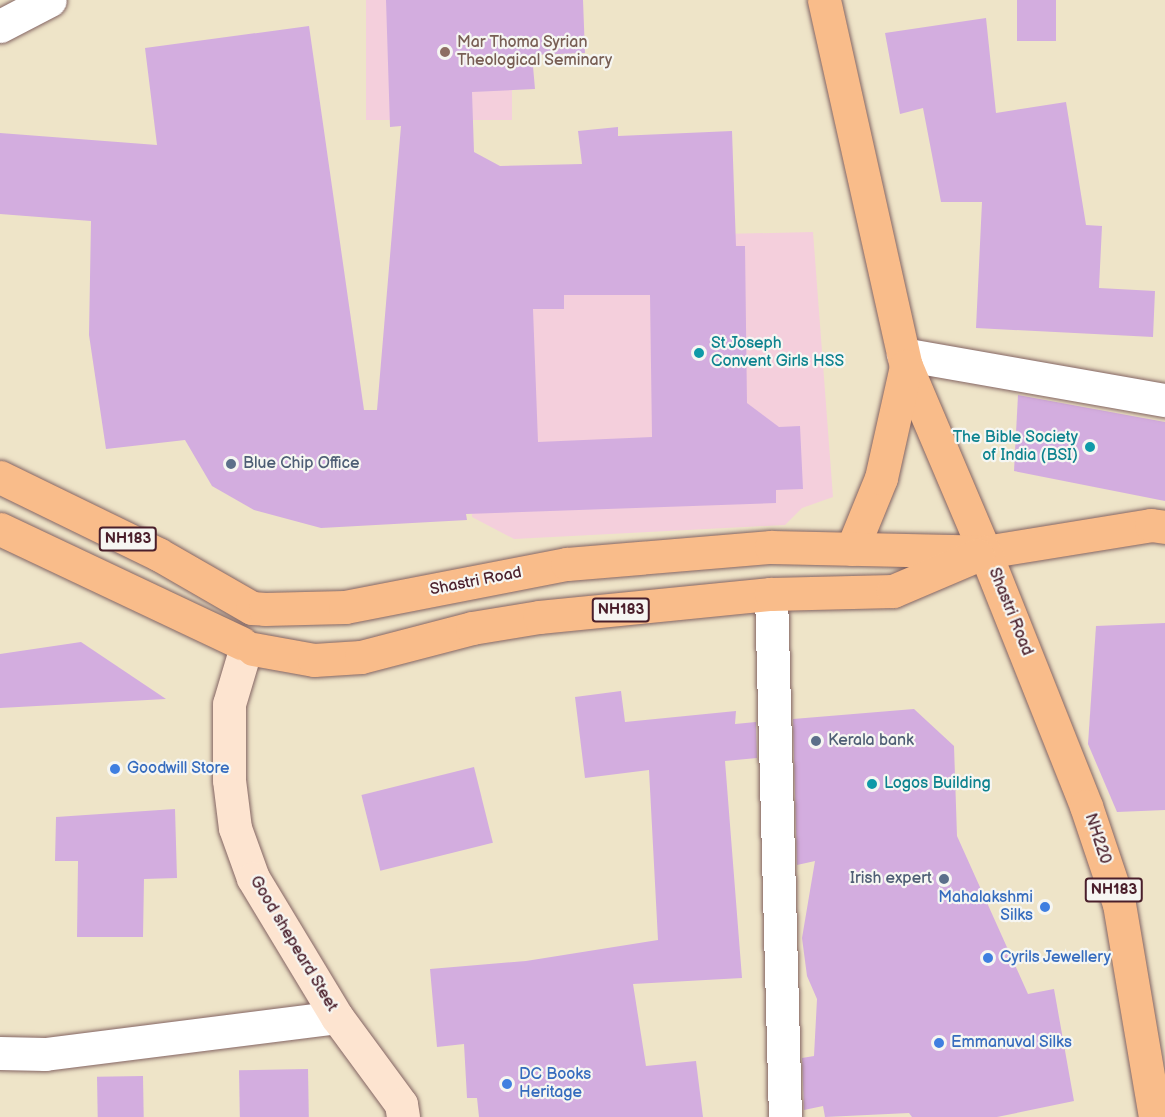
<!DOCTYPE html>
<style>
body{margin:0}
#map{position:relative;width:1165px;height:1117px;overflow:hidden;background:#eee4c8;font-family:"Balsamiq Sans",sans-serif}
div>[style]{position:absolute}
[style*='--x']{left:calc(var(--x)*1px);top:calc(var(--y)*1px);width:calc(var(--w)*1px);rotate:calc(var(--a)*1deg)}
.built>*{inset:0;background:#f4cfdc;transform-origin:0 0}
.building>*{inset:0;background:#d3addf;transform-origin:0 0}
.roads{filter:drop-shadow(0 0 2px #836462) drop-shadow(0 0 2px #836462)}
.street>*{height:33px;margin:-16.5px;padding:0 16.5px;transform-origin:16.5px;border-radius:16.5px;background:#fff}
.secondary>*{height:33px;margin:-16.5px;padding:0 16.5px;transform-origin:16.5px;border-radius:16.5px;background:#fde4d0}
.primary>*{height:33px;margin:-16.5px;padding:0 16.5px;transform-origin:16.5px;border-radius:16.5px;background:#f9bc8a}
.highway>*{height:33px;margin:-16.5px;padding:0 16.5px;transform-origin:16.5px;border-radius:16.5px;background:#f9bc8a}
.dots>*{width:16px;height:16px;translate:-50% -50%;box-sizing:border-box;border:3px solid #f6f6f2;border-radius:50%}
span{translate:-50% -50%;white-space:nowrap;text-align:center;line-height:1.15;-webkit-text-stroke:4.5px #f6f6f2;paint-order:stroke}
.shield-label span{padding:2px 4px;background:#f6f6f2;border:2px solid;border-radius:4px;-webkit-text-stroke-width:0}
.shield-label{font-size:15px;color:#4a1f2b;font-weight:700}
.education-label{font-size:16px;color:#785e54}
.left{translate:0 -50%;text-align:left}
.culture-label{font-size:16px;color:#0d838f}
.right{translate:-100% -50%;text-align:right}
.service-label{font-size:16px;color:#4e5e75}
.street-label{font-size:16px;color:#4a1f2b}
.shop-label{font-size:16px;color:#366cbe}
</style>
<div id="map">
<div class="built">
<i style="left:366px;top:0;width:146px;height:120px"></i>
<i style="clip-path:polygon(813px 232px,833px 497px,802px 508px,785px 525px,514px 539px,472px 517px,460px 240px)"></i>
</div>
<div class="building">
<i style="clip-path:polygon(evenodd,386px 0,583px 0,585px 53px,532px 55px,535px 89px,472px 92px,474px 152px,500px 166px,582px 164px,578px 131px,618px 127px,618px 136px,732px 131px,736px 246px,745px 246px,747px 403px,779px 427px,800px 426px,803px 489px,776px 490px,776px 503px,466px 514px,467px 520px,321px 528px,254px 510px,212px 486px,185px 440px,106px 449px,89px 335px,91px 221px,0 214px,0 133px,157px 145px,145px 48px,309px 26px,364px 410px,377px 410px,401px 126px,390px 127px,386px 0,564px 295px,650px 295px,652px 437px,538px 442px,533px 309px,564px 309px,564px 295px)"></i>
<i style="left:1017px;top:0;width:39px;height:41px"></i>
<i style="clip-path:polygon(986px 18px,996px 113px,1066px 102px,1086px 225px,1102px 226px,1099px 288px,1155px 291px,1153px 337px,976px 328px,982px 202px,941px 202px,923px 108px,900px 114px,885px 33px)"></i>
<i style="clip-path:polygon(1018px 395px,1165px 422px,1165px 501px,1014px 471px)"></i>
<i style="clip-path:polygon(1165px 623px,1165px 810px,1117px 812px,1088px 744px,1096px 626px)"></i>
<i style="clip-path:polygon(81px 642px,166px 699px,0 708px,0 654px)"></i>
<i style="clip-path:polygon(621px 691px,625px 722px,736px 711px,735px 724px,756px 722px,757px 758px,725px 761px,742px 978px,633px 984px,646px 1066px,696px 1061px,703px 1117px,479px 1117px,477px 1098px,467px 1098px,464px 1044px,437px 1047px,430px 969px,526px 961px,658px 940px,649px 770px,585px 778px,575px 697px)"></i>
<i style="clip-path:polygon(914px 709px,954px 746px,957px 836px,1028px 994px,1054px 989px,1074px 1101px,997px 1117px,912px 1117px,909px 1113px,825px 1117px,823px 1106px,804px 1110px,802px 1058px,814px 1056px,817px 999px,807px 976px,802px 938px,815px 861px,797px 865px,793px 719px)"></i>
<i style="left:474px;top:767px;width:78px;height:116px;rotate:76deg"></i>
<i style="clip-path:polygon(175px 809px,177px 878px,144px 879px,143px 937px,77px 937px,78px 861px,55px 861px,56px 817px)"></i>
<i style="left:308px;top:1069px;width:48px;height:69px;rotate:89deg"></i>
<i style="left:143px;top:1076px;width:41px;height:46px;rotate:89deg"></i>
</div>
<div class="roads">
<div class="street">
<i style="--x:0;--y:26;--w:56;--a:-27.5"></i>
<i style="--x:903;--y:354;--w:266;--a:10"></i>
<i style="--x:771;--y:594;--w:523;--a:88.47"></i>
<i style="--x:0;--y:1053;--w:45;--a:1.3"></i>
<i style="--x:45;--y:1054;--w:294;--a:-7.2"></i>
</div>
<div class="secondary">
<i style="--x:246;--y:647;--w:59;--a:106.6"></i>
<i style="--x:229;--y:704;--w:76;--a:90"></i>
<i style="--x:229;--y:780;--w:48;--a:82.9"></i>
<i style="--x:235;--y:828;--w:53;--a:70.2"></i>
<i style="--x:253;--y:878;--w:162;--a:58.9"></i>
<i style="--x:337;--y:1017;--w:108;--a:53.7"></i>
<i style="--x:401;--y:1104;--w:13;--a:81"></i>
</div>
<div class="primary">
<i style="--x:824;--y:0;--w:375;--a:77.4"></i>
<i style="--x:906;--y:366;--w:202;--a:67"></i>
<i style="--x:852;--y:549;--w:77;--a:-67.8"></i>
<i style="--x:881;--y:478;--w:115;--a:-77.4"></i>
</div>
<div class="highway">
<i style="--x:0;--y:477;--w:176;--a:26"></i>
<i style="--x:158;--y:554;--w:108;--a:29.9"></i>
<i style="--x:252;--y:608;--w:13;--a:4"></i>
<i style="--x:265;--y:609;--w:80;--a:-1.4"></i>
<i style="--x:345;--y:607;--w:226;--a:-11"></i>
<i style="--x:567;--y:564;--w:205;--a:-4.8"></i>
<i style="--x:771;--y:547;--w:214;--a:1.3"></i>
<i style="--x:985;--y:552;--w:168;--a:-9.2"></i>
<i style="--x:1151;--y:525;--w:14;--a:8"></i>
<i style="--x:0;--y:529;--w:267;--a:25.3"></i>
<i style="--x:985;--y:552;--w:273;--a:68.3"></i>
<i style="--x:1086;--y:806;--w:103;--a:71.4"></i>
<i style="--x:1119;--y:904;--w:216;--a:80.4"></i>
<i style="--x:253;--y:649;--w:62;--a:10.2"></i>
<i style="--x:314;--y:660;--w:47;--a:-3.7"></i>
<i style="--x:361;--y:657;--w:115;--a:-14.6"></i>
<i style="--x:472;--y:628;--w:68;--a:-9.3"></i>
<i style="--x:539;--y:617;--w:233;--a:-5.7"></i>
<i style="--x:771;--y:594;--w:122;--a:-1.4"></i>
<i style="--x:893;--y:591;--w:92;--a:-23"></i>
</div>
</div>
<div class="dots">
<i style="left:445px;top:52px;background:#8d6e63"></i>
<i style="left:699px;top:353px;background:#0f9aa8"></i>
<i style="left:1090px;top:447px;background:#0f9aa8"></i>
<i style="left:231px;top:464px;background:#5c6f8a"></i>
<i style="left:816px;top:741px;background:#5c6f8a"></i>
<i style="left:115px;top:769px;background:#3f7fe0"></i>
<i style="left:872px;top:784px;background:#0f9aa8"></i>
<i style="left:944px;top:879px;background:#5c6f8a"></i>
<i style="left:1045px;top:907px;background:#3f7fe0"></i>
<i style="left:988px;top:958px;background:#3f7fe0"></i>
<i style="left:939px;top:1043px;background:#3f7fe0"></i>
<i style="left:507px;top:1084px;background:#3f7fe0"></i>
</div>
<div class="shield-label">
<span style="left:128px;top:539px">NH183</span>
<span style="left:621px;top:610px">NH183</span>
<span style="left:1114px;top:890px">NH183</span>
</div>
<div class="education-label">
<span class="left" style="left:457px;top:52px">Mar Thoma Syrian<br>Theological Seminary</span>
</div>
<div class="culture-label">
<span class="left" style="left:711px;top:353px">St Joseph<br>Convent Girls HSS</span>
<span class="right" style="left:1078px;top:447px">The Bible Society<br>of India (BSI)</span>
<span class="left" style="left:884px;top:784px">Logos Building</span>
</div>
<div class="service-label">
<span class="left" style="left:243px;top:464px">Blue Chip Office</span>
<span class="left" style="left:828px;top:741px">Kerala bank</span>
<span class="right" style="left:932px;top:879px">Irish expert</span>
</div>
<div class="street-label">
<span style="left:476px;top:582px;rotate:-11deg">Shastri Road</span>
<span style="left:1010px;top:612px;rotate:68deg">Shastri Road</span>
<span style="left:1097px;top:839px;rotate:72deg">NH220</span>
<span style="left:293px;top:944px;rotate:59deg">Good shepeard Steet</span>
</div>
<div class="shop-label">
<span class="left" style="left:127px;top:769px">Goodwill Store</span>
<span class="right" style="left:1033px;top:907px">Mahalakshmi<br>Silks</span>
<span class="left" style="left:1000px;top:958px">Cyrils Jewellery</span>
<span class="left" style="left:951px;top:1043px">Emmanuval Silks</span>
<span class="left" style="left:519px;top:1084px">DC Books<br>Heritage</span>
</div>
</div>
